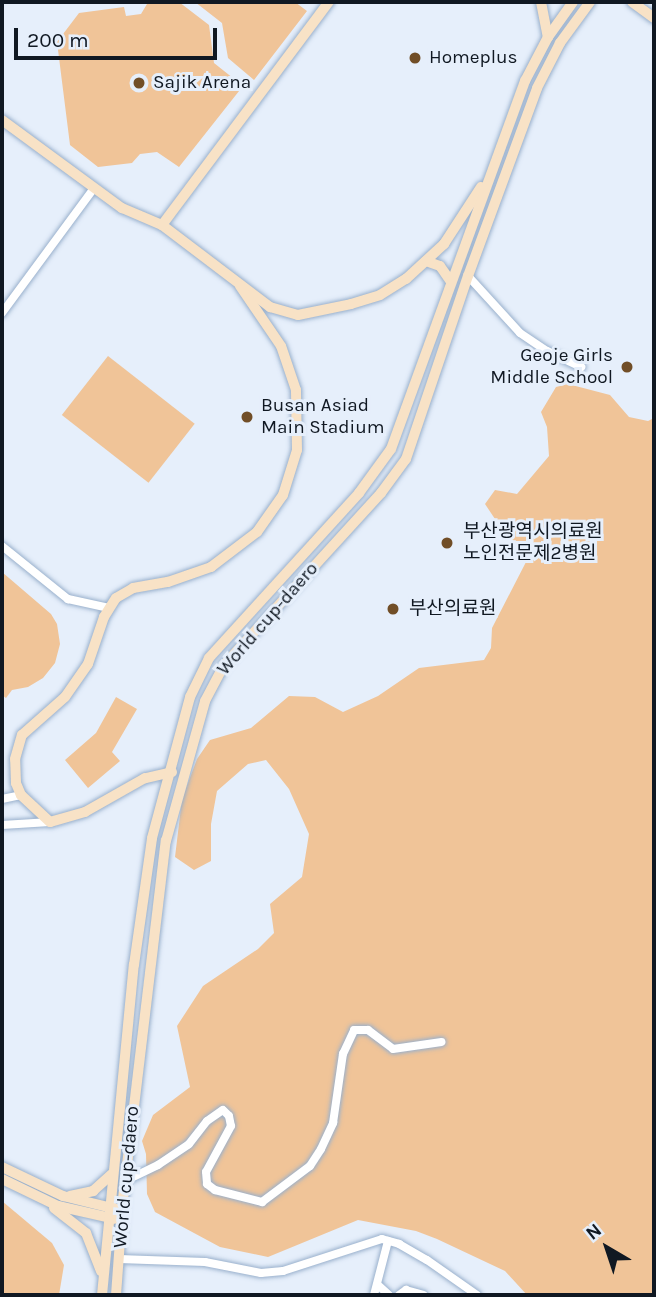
<!DOCTYPE html>
<meta charset="utf-8">
<style>
body{margin:0}
#map{position:relative;width:656px;height:1297px;overflow:hidden;background:#e6effb;font-family:Karla,"Noto Sans KR",sans-serif}
div>[style]{position:absolute}
[style*='--x']{left:calc(var(--x)*1px);top:calc(var(--y)*1px);width:calc(var(--w)*1px);rotate:calc(var(--a)*1deg)}
.green>*{inset:0;background:#f0c498;transform-origin:0 0}
.roads{filter:drop-shadow(0 0 2px #99b0cc) drop-shadow(0 0 2px #99b0cc)}
.street>*{height:8px;margin:-4px;padding:0 4px;transform-origin:4px;border-radius:4px;background:#fff}
.secondary>*{height:10px;margin:-5px;padding:0 5px;transform-origin:5px;border-radius:5px;background:#f8e2c6}
.dots>*{width:19px;height:19px;translate:-50% -50%;box-sizing:border-box;border:4px solid #e6effb;border-radius:50%}
span{translate:-50% -50%;white-space:nowrap;text-align:center;line-height:1.15;-webkit-text-stroke:6px #e6effb;paint-order:stroke}
.poi-label{font-size:19px;color:#101822}
.left{translate:0 -50%;text-align:left}
.right{translate:-100% -50%;text-align:right}
.street-label{font-size:19px;color:#101822}
.frame{position:absolute;inset:0;border:4px solid #101822;pointer-events:none}
.north{position:absolute;left:572px;top:1213px;width:70px;height:70px;-webkit-text-stroke:5px #e6effb;paint-order:stroke;rotate:321deg;font-size:19px;font-weight:700;line-height:28px;text-align:center;color:#101822}
.north::after{content:'';display:block;margin:auto;width:24px;height:32px;background:#101822;clip-path:polygon(50% 0,100% 100%,50% 72%,0 100%)}
.scale{position:absolute;left:14px;top:28px;width:203px;height:32px;box-sizing:border-box;border:4px solid #101822;border-top:0;padding-left:9px;font-size:21px;line-height:24px;white-space:nowrap;color:#101822;-webkit-text-stroke:5px #e6effb;paint-order:stroke}
</style>
<div id="map">
<div class="green">
<i style="clip-path:polygon(161px 2px,179px 2px,209px 25px,214px 63px,243px 86px,179px 167px,157px 152px,140px 154px,132px 163px,98px 167px,70px 145px,57px 42px,79px 13px,124px 7px,126px 16px,141px 14px,147px 4px)"></i>
<i style="clip-path:polygon(195px 2px,295px 2px,307px 11px,254px 80px,228px 58px,222px 23px)"></i>
<i style="left:108px;top:356px;width:110px;height:75px;rotate:38deg"></i>
<i style="clip-path:polygon(568px 384px,610px 395px,629px 417px,648px 421px,654px 418px,654px 1295px,527px 1295px,505px 1271px,437px 1239px,416px 1231px,358px 1220px,268px 1257px,220px 1247px,155px 1212px,147px 1194px,146px 1154px,142px 1141px,153px 1115px,190px 1087px,177px 1026px,203px 986px,258px 949px,274px 933px,270px 904px,302px 877px,309px 834px,289px 789px,266px 760px,248px 764px,217px 791px,211px 824px,211px 861px,194px 870px,175px 857px,182px 799px,197px 759px,210px 740px,251px 728px,289px 696px,315px 697px,343px 712px,378px 696px,419px 668px,484px 660px,491px 648px,492px 628px,526px 562px,521px 549px,501px 528px,485px 504px,495px 490px,517px 494px,549px 456px,547px 427px,541px 412px,556px 387px)"></i>
<i style="clip-path:polygon(2px 572px,51px 614px,57px 624px,60px 644px,55px 663px,43px 678px,28px 687px,12px 690px,6px 698px,2px 695px)"></i>
<i style="clip-path:polygon(116px 697px,137px 709px,112px 752px,120px 761px,88px 788px,65px 760px,96px 733px)"></i>
<i style="clip-path:polygon(2px 1201px,52px 1243px,64px 1265px,59px 1295px,2px 1295px)"></i>
</div>
<div class="roads">
<div class="street">
<i style="--x:468;--y:276;--w:77;--a:47.6"></i>
<i style="--x:520;--y:333;--w:32;--a:34"></i>
<i style="--x:547;--y:351;--w:38;--a:25"></i>
<i style="--x:2;--y:313;--w:155;--a:-53.6"></i>
<i style="--x:2;--y:546;--w:85;--a:38.8"></i>
<i style="--x:68;--y:599;--w:42;--a:12.4"></i>
<i style="--x:2;--y:799;--w:19;--a:-12"></i>
<i style="--x:2;--y:825;--w:48;--a:-3.6"></i>
<i style="--x:125;--y:1181;--w:37;--a:-26"></i>
<i style="--x:158;--y:1165;--w:37;--a:-34"></i>
<i style="--x:189;--y:1144;--w:29;--a:-52"></i>
<i style="--x:207;--y:1121;--w:19;--a:-35"></i>
<i style="--x:223;--y:1110;--w:8;--a:45"></i>
<i style="--x:229;--y:1116;--w:10;--a:79"></i>
<i style="--x:231;--y:1126;--w:52;--a:118.5"></i>
<i style="--x:206;--y:1172;--w:12;--a:85"></i>
<i style="--x:207;--y:1184;--w:10;--a:37"></i>
<i style="--x:215;--y:1190;--w:49;--a:14.3"></i>
<i style="--x:262;--y:1202;--w:60;--a:-36.9"></i>
<i style="--x:310;--y:1166;--w:20;--a:-57"></i>
<i style="--x:321;--y:1149;--w:29;--a:-65"></i>
<i style="--x:333;--y:1123;--w:70;--a:-81.8"></i>
<i style="--x:343;--y:1054;--w:26;--a:-65"></i>
<i style="--x:354;--y:1030;--w:14;--a:0"></i>
<i style="--x:368;--y:1030;--w:31;--a:37"></i>
<i style="--x:393;--y:1049;--w:49;--a:-8.3"></i>
<i style="--x:119;--y:1259;--w:86;--a:2"></i>
<i style="--x:205;--y:1262;--w:57;--a:11.1"></i>
<i style="--x:261;--y:1273;--w:22;--a:-5"></i>
<i style="--x:283;--y:1271;--w:104;--a:-17.9"></i>
<i style="--x:382;--y:1239;--w:18;--a:16"></i>
<i style="--x:399;--y:1244;--w:32;--a:30"></i>
<i style="--x:427;--y:1260;--w:61;--a:35"></i>
<i style="--x:379;--y:1286;--w:13;--a:42"></i>
<i style="--x:374;--y:1295;--w:56;--a:-75.5"></i>
<i style="--x:399;--y:1295;--w:9;--a:-36"></i>
<i style="--x:406;--y:1290;--w:18;--a:16"></i>
</div>
<div class="secondary">
<i style="--x:541;--y:2;--w:36;--a:79"></i>
<i style="--x:632;--y:2;--w:27;--a:36"></i>
<i style="--x:2;--y:120;--w:149;--a:36.3"></i>
<i style="--x:122;--y:208;--w:43;--a:23"></i>
<i style="--x:162;--y:225;--w:136;--a:37.2"></i>
<i style="--x:270;--y:307;--w:29;--a:16"></i>
<i style="--x:298;--y:315;--w:54;--a:-11.7"></i>
<i style="--x:351;--y:304;--w:30;--a:-17"></i>
<i style="--x:380;--y:295;--w:31;--a:-32"></i>
<i style="--x:406;--y:279;--w:52;--a:-42.6"></i>
<i style="--x:444;--y:244;--w:68;--a:-57"></i>
<i style="--x:162;--y:225;--w:279;--a:-53.2"></i>
<i style="--x:426;--y:261;--w:15;--a:20"></i>
<i style="--x:440;--y:266;--w:19;--a:55"></i>
<i style="--x:172;--y:772;--w:28;--a:167"></i>
<i style="--x:145;--y:778;--w:69;--a:150.5"></i>
<i style="--x:85;--y:812;--w:36;--a:164"></i>
<i style="--x:50;--y:822;--w:40;--a:-137"></i>
<i style="--x:21;--y:795;--w:13;--a:-113"></i>
<i style="--x:16;--y:783;--w:24;--a:-92"></i>
<i style="--x:15;--y:759;--w:25;--a:-74"></i>
<i style="--x:22;--y:735;--w:57;--a:-41.5"></i>
<i style="--x:65;--y:697;--w:40;--a:-55.1"></i>
<i style="--x:88;--y:664;--w:50;--a:-71.2"></i>
<i style="--x:104;--y:617;--w:22;--a:-58"></i>
<i style="--x:116;--y:598;--w:20;--a:-30"></i>
<i style="--x:133;--y:588;--w:36;--a:-10"></i>
<i style="--x:168;--y:582;--w:46;--a:-19.2"></i>
<i style="--x:211;--y:567;--w:58;--a:-37.3"></i>
<i style="--x:257;--y:532;--w:45;--a:-54.9"></i>
<i style="--x:283;--y:495;--w:47;--a:-72.7"></i>
<i style="--x:297;--y:450;--w:60;--a:-91"></i>
<i style="--x:296;--y:390;--w:46;--a:-108.8"></i>
<i style="--x:281;--y:346;--w:73;--a:-124.3"></i>
<i style="--x:2;--y:1167;--w:68;--a:25.4"></i>
<i style="--x:63;--y:1196;--w:55;--a:13.8"></i>
<i style="--x:2;--y:1179;--w:62;--a:25.7"></i>
<i style="--x:58;--y:1206;--w:58;--a:12.8"></i>
<i style="--x:70;--y:1196;--w:24;--a:-12"></i>
<i style="--x:93;--y:1191;--w:25;--a:-42"></i>
<i style="--x:54;--y:1208;--w:41;--a:38"></i>
<i style="--x:86;--y:1233;--w:41;--a:68.5"></i>
<i style="--x:102;--y:1295;--w:332;--a:-84.5"></i>
<i style="--x:134;--y:965;--w:128;--a:-81.9"></i>
<i style="--x:152;--y:838;--w:146;--a:-74.9"></i>
<i style="--x:190;--y:697;--w:43;--a:-64"></i>
<i style="--x:209;--y:658;--w:223;--a:-47.7"></i>
<i style="--x:359;--y:493;--w:54;--a:-54"></i>
<i style="--x:391;--y:449;--w:392;--a:-70"></i>
<i style="--x:525;--y:81;--w:50;--a:-62.4"></i>
<i style="--x:548;--y:37;--w:43;--a:-54.5"></i>
<i style="--x:116;--y:1295;--w:96;--a:-85.8"></i>
<i style="--x:123;--y:1199;--w:361;--a:-83.2"></i>
<i style="--x:166;--y:841;--w:145;--a:-74.4"></i>
<i style="--x:205;--y:701;--w:41;--a:-62.2"></i>
<i style="--x:224;--y:665;--w:233;--a:-47.6"></i>
<i style="--x:381;--y:493;--w:42;--a:-53.7"></i>
<i style="--x:406;--y:459;--w:193;--a:-71.3"></i>
<i style="--x:468;--y:276;--w:200;--a:-69.8"></i>
<i style="--x:537;--y:88;--w:51;--a:-62.9"></i>
<i style="--x:560;--y:43;--w:51;--a:-53.8"></i>
</div>
</div>
<div class="dots">
<i style="left:415px;top:58px;background:#714e27"></i>
<i style="left:139px;top:83px;background:#714e27"></i>
<i style="left:627px;top:367px;background:#714e27"></i>
<i style="left:247px;top:417px;background:#714e27"></i>
<i style="left:447px;top:543px;background:#714e27"></i>
<i style="left:393px;top:609px;background:#714e27"></i>
</div>
<div class="poi-label">
<span class="left" style="left:429px;top:58px">Homeplus</span>
<span class="left" style="left:153px;top:83px">Sajik Arena</span>
<span class="right" style="left:613px;top:367px">Geoje Girls<br>Middle School</span>
<span class="left" style="left:261px;top:417px">Busan Asiad<br>Main Stadium</span>
<span class="left" style="left:463px;top:543px">부산광역시의료원<br>노인전문제2병원</span>
<span class="left" style="left:409px;top:609px">부산의료원</span>
</div>
<div class="street-label">
<span style="left:268px;top:619px;rotate:-49deg">World cup-daero</span>
<span style="left:127px;top:1177px;rotate:-85deg">World cup-daero</span>
</div>
<div class="frame"></div>
<div class="north">N</div>
<div class="scale">200 m</div>
</div>
